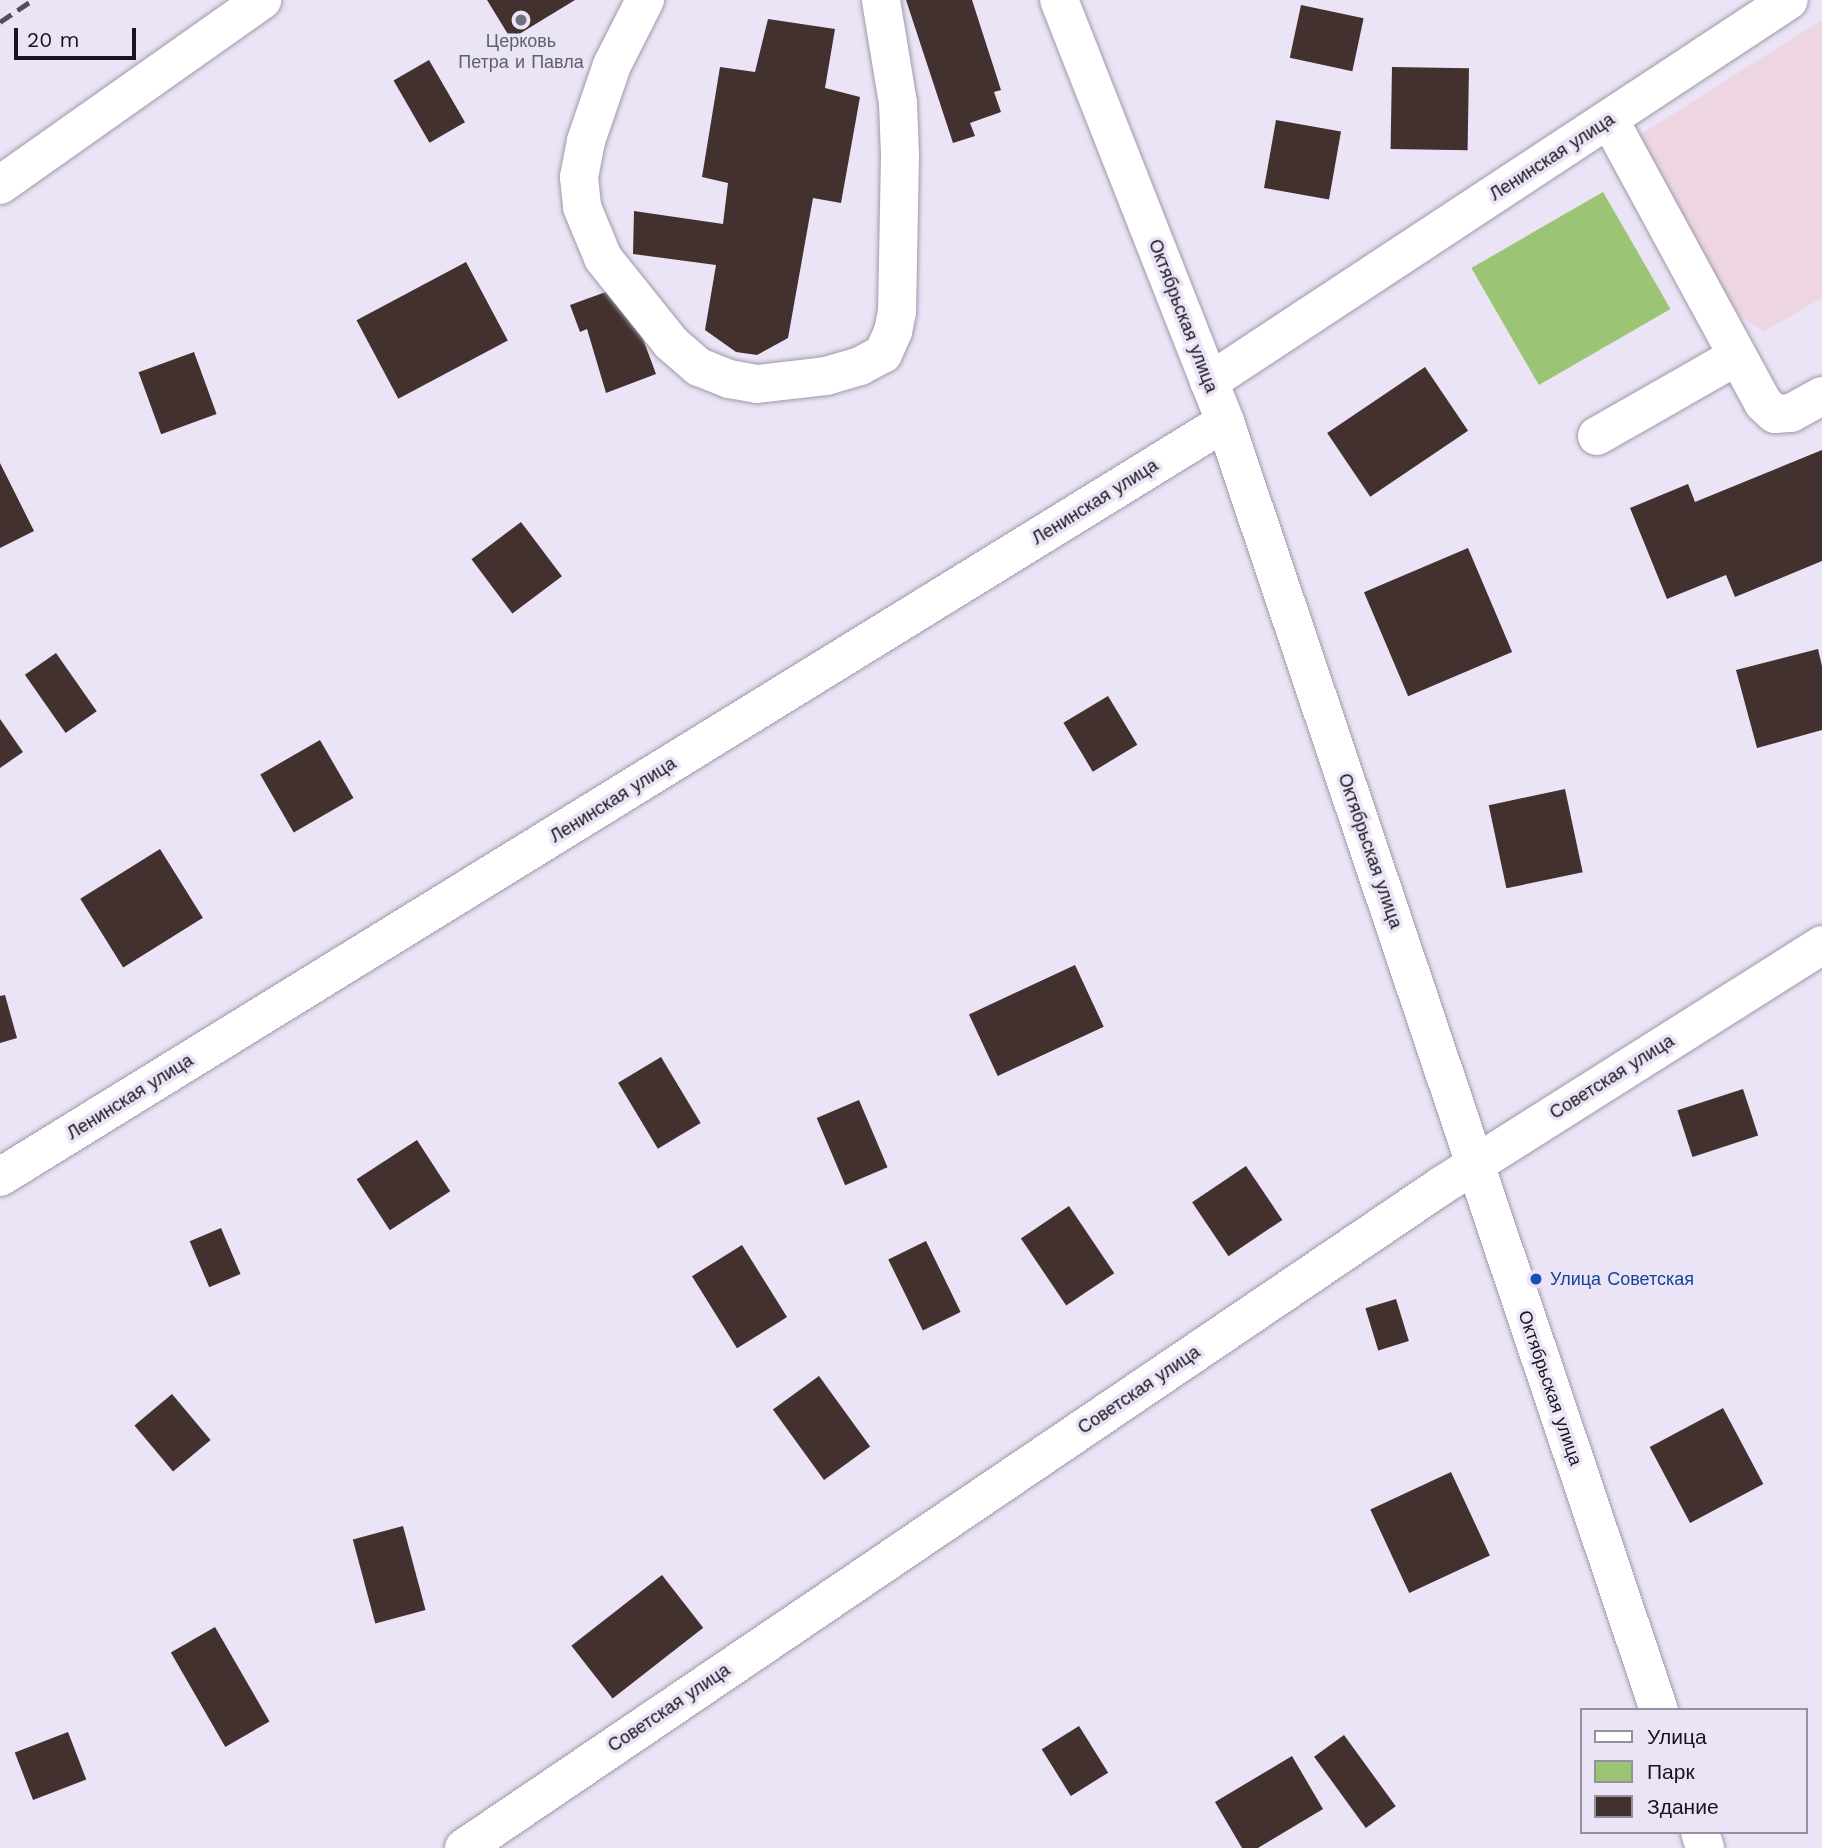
<!DOCTYPE html>
<meta charset="utf-8">
<style>
body{margin:0}
#map{position:relative;width:1822px;height:1848px;overflow:hidden;background:#ebe3f6;font-family:"Work Sans",sans-serif}
div>[style]{position:absolute}
[style*='--x']{left:calc(var(--x)*1px);top:calc(var(--y)*1px);width:calc(var(--w)*1px);rotate:calc(var(--a)*1deg)}
.commercial>*{inset:0;background:#edd6e2}
.green>*{inset:0;background:#9bc574;transform-origin:0 0}
.building>*{inset:0;background:#43312f;transform-origin:0 0}
.roads{filter:drop-shadow(0 0 2px #a099aa) drop-shadow(0 0 2px #a099aa)}
.minor>*{height:38px;margin:-19px;padding:0 19px;transform-origin:19px;border-radius:19px;background:#fff}
.major>*{height:38px;margin:-19px;padding:0 19px;transform-origin:19px;border-radius:19px;background:#fff}
.rail>*{height:5px;margin-top:-2.5px;transform-origin:0;background:repeating-linear-gradient(90deg,#534f59 0 14px,transparent 0 21px)}
.dots>*{width:19px;height:19px;translate:-50% -50%;box-sizing:border-box;border:4px solid #ebe3f6;border-radius:50%}
span{translate:-50% -50%;white-space:nowrap;text-align:center;line-height:1.15;-webkit-text-stroke:7px #ebe3f6;paint-order:stroke}
.worship-label{font-size:18px;color:#5b616d}
.street-label{font-size:18px;color:#17141b}
.transit-label{font-size:18px;color:#164399}
.left{translate:0 -50%;text-align:left}
.legend{position:absolute;left:1580px;top:1708px;width:228px;height:126px;box-sizing:border-box;background:#ebe3f6;border:2px solid #96909e;margin:0;padding:9px 12px;list-style:none;font-size:21px;color:#17141b}
.legend li{display:flex;align-items:center;gap:14px;height:35px}
.legend b{width:35px;border:2px solid #96909e}
.scale{position:absolute;left:14px;top:28px;width:122px;height:32px;box-sizing:border-box;border:4px solid #17141b;border-top:0;padding-left:9px;font-size:21px;line-height:24px;white-space:nowrap;color:#17141b;-webkit-text-stroke:5px #ebe3f6;paint-order:stroke}
</style>
<div id="map">
<div class="commercial">
<i style="clip-path:polygon(1822px 20px,1822px 298px,1764px 331px,1728px 309px,1635px 138px)"></i>
</div>
<div class="green">
<i style="left:1603px;top:192px;width:135px;height:152px;rotate:60deg"></i>
</div>
<div class="building">
<i style="clip-path:polygon(487px 0,575px 0,511px 39px)"></i>
<i style="clip-path:polygon(906px 0,972px 0,1001px 90px,994px 92px,1001px 112px,970px 123px,975px 136px,953px 143px)"></i>
<i style="left:1301px;top:5px;width:64px;height:54px;rotate:12deg"></i>
<i style="clip-path:polygon(768px 19px,835px 29px,825px 88px,860px 97px,841px 203px,813px 198px,788px 338px,757px 355px,736px 352px,705px 330px,716px 265px,633px 254px,634px 211px,723px 224px,728px 183px,702px 177px,720px 67px,755px 72px)"></i>
<i style="left:429px;top:60px;width:72px;height:41px;rotate:60deg"></i>
<i style="left:1392px;top:67px;width:77px;height:82px;rotate:1deg"></i>
<i style="left:1276px;top:120px;width:66px;height:69px;rotate:10deg"></i>
<i style="left:466px;top:262px;width:89px;height:124px;rotate:62deg"></i>
<i style="clip-path:polygon(614px 289px,629px 301px,656px 374px,606px 393px,587px 329px,580px 332px,570px 305px)"></i>
<i style="left:194px;top:352px;width:66px;height:59px;rotate:70deg"></i>
<i style="left:1425px;top:367px;width:77px;height:118px;rotate:56deg"></i>
<i style="clip-path:polygon(1822px 450px,1822px 561px,1735px 597px,1726px 575px,1667px 599px,1630px 508px,1688px 484px,1695px 502px)"></i>
<i style="clip-path:polygon(0 463px,34px 531px,0 548px)"></i>
<i style="left:521px;top:522px;width:68px;height:62px;rotate:53deg"></i>
<i style="left:1468px;top:548px;width:113px;height:113px;rotate:67deg"></i>
<i style="clip-path:polygon(1818px 649px,1822px 666px,1822px 730px,1757px 748px,1736px 670px)"></i>
<i style="left:56px;top:653px;width:71px;height:38px;rotate:55deg"></i>
<i style="left:1108px;top:696px;width:57px;height:52px;rotate:59deg"></i>
<i style="clip-path:polygon(0 719px,23px 752px,0 768px)"></i>
<i style="left:320px;top:740px;width:67px;height:69px;rotate:60deg"></i>
<i style="left:1565px;top:789px;width:85px;height:78px;rotate:78deg"></i>
<i style="left:160px;top:849px;width:81px;height:94px;rotate:58deg"></i>
<i style="left:1075px;top:965px;width:68px;height:117px;rotate:65deg"></i>
<i style="clip-path:polygon(5px 995px,17px 1038px,0 1043px,0 996px)"></i>
<i style="left:661px;top:1057px;width:77px;height:50px;rotate:59deg"></i>
<i style="left:1743px;top:1089px;width:49px;height:69px;rotate:72deg"></i>
<i style="left:859px;top:1100px;width:73px;height:46px;rotate:67deg"></i>
<i style="left:417px;top:1140px;width:61px;height:72px;rotate:57deg"></i>
<i style="left:1246px;top:1166px;width:65px;height:65px;rotate:56deg"></i>
<i style="left:1069px;top:1206px;width:81px;height:58px;rotate:56deg"></i>
<i style="left:221px;top:1228px;width:50px;height:34px;rotate:67deg"></i>
<i style="left:926px;top:1241px;width:79px;height:42px;rotate:64deg"></i>
<i style="left:742px;top:1245px;width:85px;height:59px;rotate:58deg"></i>
<i style="left:1396px;top:1299px;width:44px;height:32px;rotate:73deg"></i>
<i style="left:819px;top:1376px;width:87px;height:57px;rotate:54deg"></i>
<i style="left:172px;top:1394px;width:60px;height:49px;rotate:50deg"></i>
<i style="left:1723px;top:1408px;width:86px;height:83px;rotate:62deg"></i>
<i style="left:1451px;top:1472px;width:92px;height:89px;rotate:65deg"></i>
<i style="left:403px;top:1526px;width:87px;height:52px;rotate:75deg"></i>
<i style="left:662px;top:1575px;width:67px;height:115px;rotate:52deg"></i>
<i style="left:215px;top:1627px;width:109px;height:51px;rotate:60deg"></i>
<i style="left:1079px;top:1726px;width:55px;height:44px;rotate:58deg"></i>
<i style="left:68px;top:1732px;width:51px;height:57px;rotate:69deg"></i>
<i style="left:1344px;top:1735px;width:88px;height:37px;rotate:54deg"></i>
<i style="clip-path:polygon(1292px 1756px,1323px 1809px,1258px 1848px,1242px 1848px,1215px 1802px)"></i>
</div>
<div class="roads">
<div class="minor">
<i style="--x:645;--y:0;--w:73;--a:116.9"></i>
<i style="--x:612;--y:65;--w:80;--a:108.9"></i>
<i style="--x:586;--y:141;--w:37;--a:101"></i>
<i style="--x:579;--y:177;--w:30;--a:84"></i>
<i style="--x:582;--y:207;--w:55;--a:67.6"></i>
<i style="--x:603;--y:258;--w:109;--a:51.3"></i>
<i style="--x:671;--y:343;--w:37;--a:41"></i>
<i style="--x:699;--y:367;--w:32;--a:22"></i>
<i style="--x:729;--y:379;--w:28;--a:10"></i>
<i style="--x:757;--y:384;--w:69;--a:-6.6"></i>
<i style="--x:826;--y:376;--w:35;--a:-16"></i>
<i style="--x:860;--y:366;--w:26;--a:-28"></i>
<i style="--x:883;--y:354;--w:24;--a:-66"></i>
<i style="--x:893;--y:332;--w:20;--a:-79"></i>
<i style="--x:897;--y:312;--w:157;--a:-88.9"></i>
<i style="--x:900;--y:155;--w:52;--a:-92.2"></i>
<i style="--x:898;--y:103;--w:104;--a:-99.4"></i>
<i style="--x:1609;--y:119;--w:323;--a:61.5"></i>
<i style="--x:1763;--y:403;--w:16;--a:43"></i>
<i style="--x:1775;--y:414;--w:16;--a:-4"></i>
<i style="--x:1791;--y:413;--w:35;--a:-29"></i>
<i style="--x:0;--y:185;--w:321;--a:-35.2"></i>
<i style="--x:1209;--y:382;--w:694;--a:-33.37"></i>
<i style="--x:1597;--y:436;--w:161;--a:-29.7"></i>
<i style="--x:0;--y:1177;--w:1439;--a:-31.65"></i>
<i style="--x:464;--y:1848;--w:1180;--a:-34.12"></i>
<i style="--x:1441;--y:1186;--w:451;--a:-32.3"></i>
</div>
<div class="major">
<i style="--x:1059;--y:0;--w:453;--a:68.5"></i>
<i style="--x:1225;--y:422;--w:1359;--a:71.38"></i>
<i style="--x:1700;--y:1832;--w:17;--a:73"></i>
</div>
</div>
<div class="rail">
<i style="--x:0;--y:22;--w:40;--a:-34"></i>
</div>
<div class="dots">
<i style="left:521px;top:20px;background:#6b7280"></i>
<i style="left:1536px;top:1279px;background:#1a4fb4"></i>
</div>
<div class="worship-label">
<span style="left:521px;top:52px">Церковь<br>Петра и Павла</span>
</div>
<div class="street-label">
<span style="left:1552px;top:157px;rotate:-33deg">Ленинская улица</span>
<span style="left:1183px;top:316px;rotate:69deg">Октябрьская улица</span>
<span style="left:1095px;top:502px;rotate:-32deg">Ленинская улица</span>
<span style="left:613px;top:800px;rotate:-32deg">Ленинская улица</span>
<span style="left:1370px;top:851px;rotate:71deg">Октябрьская улица</span>
<span style="left:1612px;top:1077px;rotate:-32deg">Советская улица</span>
<span style="left:130px;top:1097px;rotate:-32deg">Ленинская улица</span>
<span style="left:1550px;top:1388px;rotate:71deg">Октябрьская улица</span>
<span style="left:1139px;top:1390px;rotate:-34deg">Советская улица</span>
<span style="left:669px;top:1708px;rotate:-34deg">Советская улица</span>
</div>
<div class="transit-label">
<span class="left" style="left:1550px;top:1279px">Улица Советская</span>
</div>
<ul class="legend">
<li><b style="height:9px;background:#fff"></b>Улица</li>
<li><b style="height:19px;background:#9bc574"></b>Парк</li>
<li><b style="height:19px;background:#43312f"></b>Здание</li>
</ul>
<div class="scale">20 m</div>
</div>
